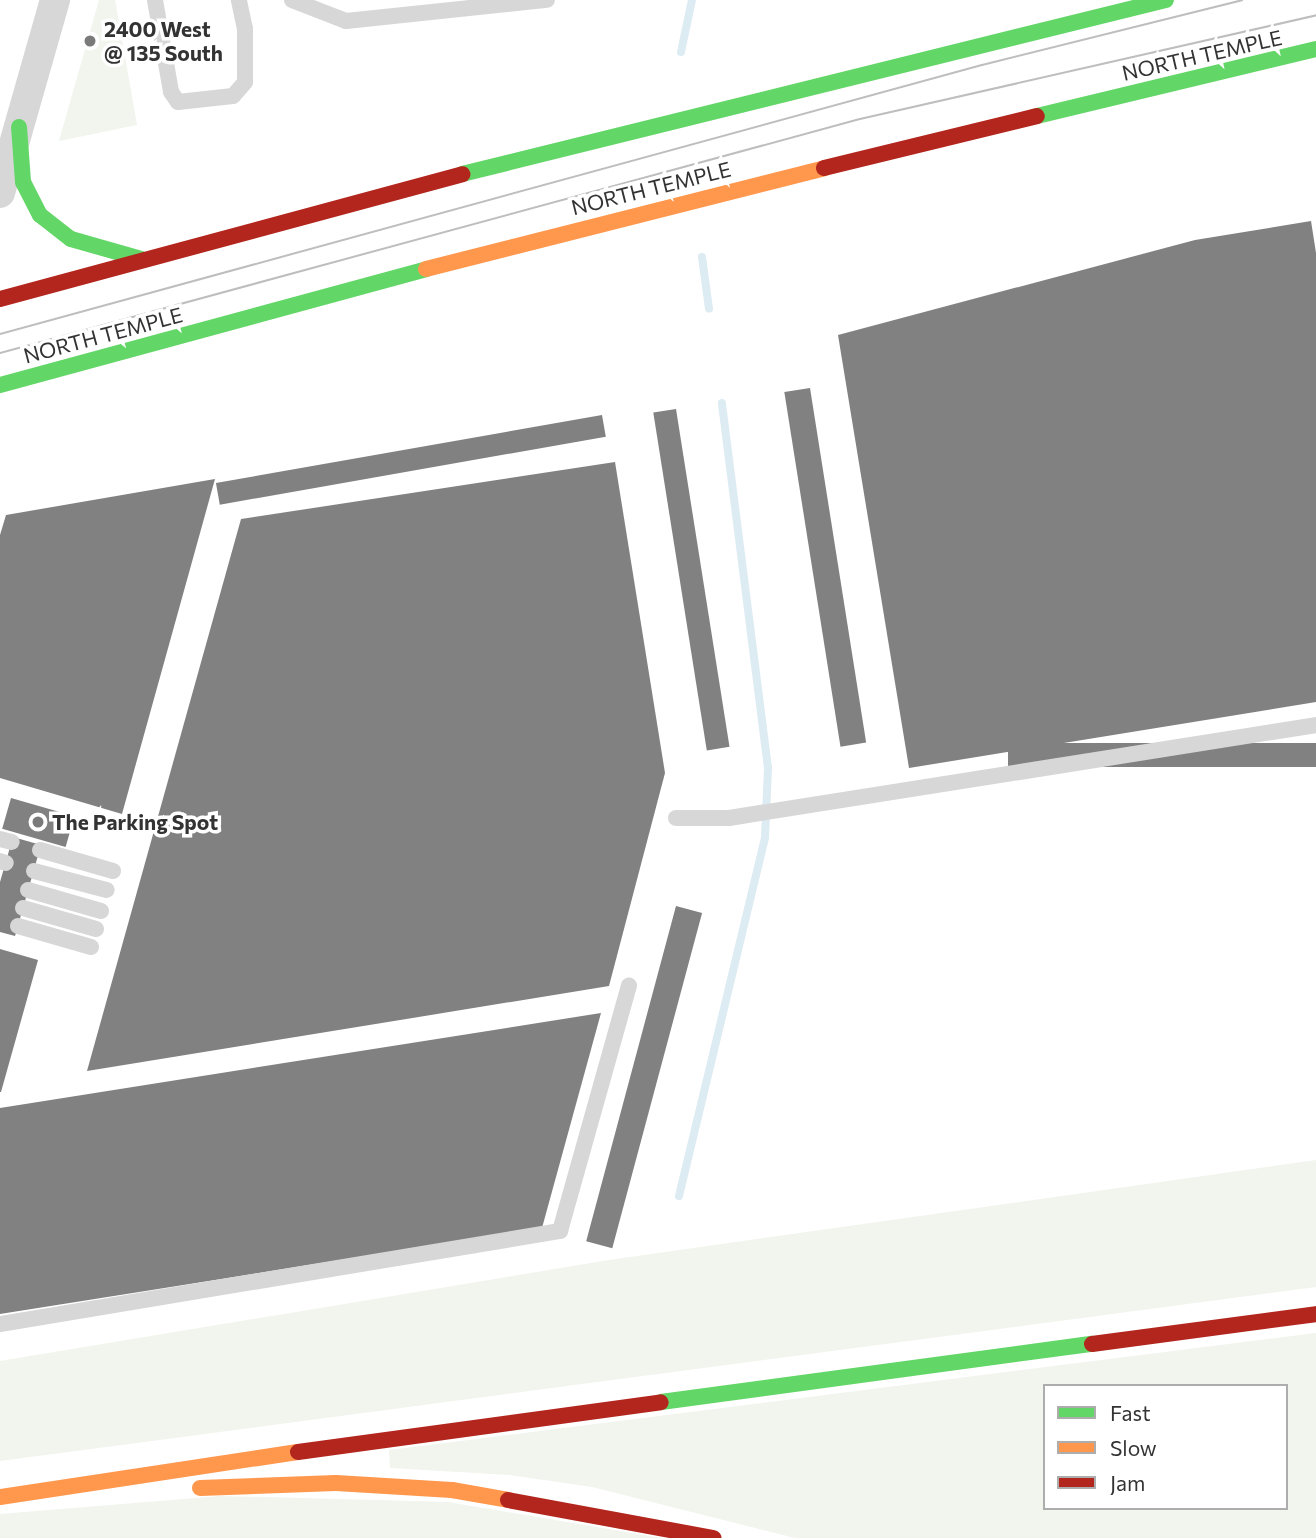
<!DOCTYPE html>
<style>
body{margin:0}
#map{position:relative;width:1316px;height:1538px;overflow:hidden;background:#fff;font-family:Commissioner,sans-serif}
div>[style]{position:absolute}
[style*='--x']{left:calc(var(--x)*1px);top:calc(var(--y)*1px);width:calc(var(--w)*1px);rotate:calc(var(--a)*1deg)}
.green>*{inset:0;background:#f1f5ed}
.stream>*{height:8px;margin:-4px;padding:0 4px;transform-origin:4px;border-radius:4px;background:#ddebf3}
.building>*{inset:0;background:#818181;transform-origin:0 0}
.lane>*{height:16px;margin:-8px;padding:0 8px;transform-origin:8px;border-radius:8px;background:#d7d7d7}
.street>*{height:30px;margin:-15px;padding:0 15px;transform-origin:15px;border-radius:15px;background:#d7d7d7}
.fast>*{height:16px;margin:-8px;padding:0 8px;transform-origin:8px;border-radius:8px;background:#63d668}
.slow>*{height:16px;margin:-8px;padding:0 8px;transform-origin:8px;border-radius:8px;background:#ff974d}
.jam>*{height:16px;margin:-8px;padding:0 8px;transform-origin:8px;border-radius:8px;background:#b3261e}
.tram>*{height:2px;margin:-1px;padding:0 1px;transform-origin:1px;border-radius:1px;background:#bebebe}
.dots>*{width:19px;height:19px;translate:-50% -50%;box-sizing:border-box;border:4px solid #fff;border-radius:50%}
span{translate:-50% -50%;white-space:nowrap;text-align:center;line-height:1.15;-webkit-text-stroke:7px #fff;paint-order:stroke}
.poi-label{font-size:21px;color:#333;font-weight:700}
.left{translate:0 -50%;text-align:left}
.street-label{font-size:21px;color:#333}
.legend{position:absolute;left:1043px;top:1384px;width:245px;height:126px;box-sizing:border-box;background:#fff;border:2px solid #adadad;margin:0;padding:9px 12px;list-style:none;font-size:21px;color:#333}
.legend li{display:flex;align-items:center;gap:14px;height:35px}
.legend b{width:35px;border:2px solid #adadad}
</style>
<div id="map">
<div class="green">
<i style="clip-path:polygon(99px 0,115px 0,137px 125px,59px 141px)"></i>
<i style="clip-path:polygon(1316px 1160px,1316px 1287px,0 1461px,0 1361px,609px 1260px)"></i>
<i style="clip-path:polygon(evenodd,1316px 1333px,1316px 1538px,795px 1538px,592px 1487px,510px 1475px,390px 1468px,389px 1450px,1316px 1333px,1045px 1386px,1286px 1386px,1286px 1508px,1045px 1508px,1045px 1386px)"></i>
<i style="clip-path:polygon(221px 1496px,448px 1502px,662px 1538px,0 1538px,0 1514px)"></i>
</div>
<div class="stream">
<i style="--x:681;--y:52;--w:53;--a:-78.1"></i>
<i style="--x:702;--y:257;--w:52;--a:82.3"></i>
<i style="--x:679;--y:1196;--w:369;--a:-76.5"></i>
<i style="--x:765;--y:837;--w:69;--a:-87.5"></i>
<i style="--x:768;--y:768;--w:368;--a:-97.2"></i>
</div>
<div class="building">
<i style="clip-path:polygon(1311px 221px,1316px 253px,1316px 702px,909px 768px,838px 335px,1195px 240px)"></i>
<i style="left:810px;top:388px;width:359px;height:26px;rotate:81deg"></i>
<i style="left:676px;top:409px;width:342px;height:23px;rotate:81deg"></i>
<i style="left:602px;top:415px;width:22px;height:392px;rotate:80deg"></i>
<i style="clip-path:polygon(615px 462px,665px 773px,609px 986px,87px 1071px,241px 519px)"></i>
<i style="clip-path:polygon(215px 479px,122px 814px,0 778px,0 535px,6px 515px)"></i>
<i style="left:1316px;top:743px;width:24px;height:308px;rotate:90deg"></i>
<i style="left:11px;top:798px;width:66px;height:32px;rotate:16deg"></i>
<i style="clip-path:polygon(13px 837px,41px 845px,15px 936px,0 932px,0 882px)"></i>
<i style="left:676px;top:906px;width:27px;height:347px;rotate:15deg"></i>
<i style="clip-path:polygon(0 949px,38px 960px,1px 1092px,0 1092px)"></i>
<i style="clip-path:polygon(601px 1013px,542px 1228px,0 1314px,0 1108px)"></i>
</div>
<div class="lane">
<i style="--x:155;--y:0;--w:93;--a:80.1"></i>
<i style="--x:171;--y:92;--w:12;--a:55"></i>
<i style="--x:178;--y:102;--w:55;--a:-6.2"></i>
<i style="--x:233;--y:96;--w:18;--a:-49"></i>
<i style="--x:245;--y:82;--w:53;--a:-90"></i>
<i style="--x:245;--y:29;--w:30;--a:-102"></i>
<i style="--x:292;--y:0;--w:58;--a:21.3"></i>
<i style="--x:346;--y:21;--w:202;--a:-6"></i>
<i style="--x:676;--y:818;--w:53;--a:0"></i>
<i style="--x:729;--y:818;--w:594;--a:-9"></i>
<i style="--x:0;--y:839;--w:12;--a:14"></i>
<i style="--x:40;--y:850;--w:76;--a:16"></i>
<i style="--x:0;--y:861;--w:6;--a:18"></i>
<i style="--x:34;--y:871;--w:75;--a:14.6"></i>
<i style="--x:28;--y:890;--w:76;--a:16"></i>
<i style="--x:23;--y:908;--w:76;--a:16"></i>
<i style="--x:18;--y:926;--w:76;--a:16"></i>
<i style="--x:0;--y:1324;--w:568;--a:-9.43"></i>
<i style="--x:560;--y:1231;--w:255;--a:-74.3"></i>
</div>
<div class="street">
<i style="--x:0;--y:193;--w:201;--a:-74.1"></i>
</div>
<div class="fast">
<i style="--x:1037;--y:116;--w:287;--a:-13.5"></i>
<i style="--x:19;--y:127;--w:55;--a:85.8"></i>
<i style="--x:23;--y:182;--w:37;--a:63"></i>
<i style="--x:40;--y:215;--w:39;--a:38"></i>
<i style="--x:71;--y:239;--w:73;--a:15.9"></i>
<i style="--x:462;--y:174;--w:725;--a:-13.88"></i>
<i style="--x:0;--y:385;--w:442;--a:-15.2"></i>
<i style="--x:661;--y:1402;--w:435;--a:-7.7"></i>
</div>
<div class="slow">
<i style="--x:426;--y:269;--w:411;--a:-14.2"></i>
<i style="--x:200;--y:1488;--w:136;--a:-2.1"></i>
<i style="--x:336;--y:1483;--w:116;--a:3.5"></i>
<i style="--x:452;--y:1490;--w:57;--a:10.1"></i>
<i style="--x:0;--y:1497;--w:301;--a:-8.6"></i>
</div>
<div class="jam">
<i style="--x:824;--y:168;--w:219;--a:-13.7"></i>
<i style="--x:0;--y:299;--w:479;--a:-15.1"></i>
<i style="--x:1092;--y:1344;--w:226;--a:-7.6"></i>
<i style="--x:298;--y:1452;--w:366;--a:-7.8"></i>
<i style="--x:508;--y:1500;--w:209;--a:10.5"></i>
</div>
<div class="tram">
<i style="--x:0;--y:334;--w:1018;--a:-15.32"></i>
<i style="--x:982;--y:65;--w:268;--a:-14"></i>
<i style="--x:0;--y:353;--w:891;--a:-15.22"></i>
<i style="--x:860;--y:119;--w:468;--a:-12.8"></i>
</div>
<div class="dots">
<i style="left:90px;top:41px;background:#7a7a7a"></i>
<i style="left:38px;top:822px;background:#7a7a7a"></i>
</div>
<div class="poi-label">
<span class="left" style="left:104px;top:41px">2400 West<br>@ 135 South</span>
<span class="left" style="left:52px;top:822px">The Parking Spot</span>
</div>
<div class="street-label">
<span style="left:1202px;top:55px;rotate:-13deg">NORTH TEMPLE</span>
<span style="left:651px;top:188px;rotate:-14deg">NORTH TEMPLE</span>
<span style="left:103px;top:335px;rotate:-15deg">NORTH TEMPLE</span>
</div>
<ul class="legend">
<li><b style="height:9px;background:#63d668"></b>Fast</li>
<li><b style="height:9px;background:#ff974d"></b>Slow</li>
<li><b style="height:9px;background:#b3261e"></b>Jam</li>
</ul>
</div>
